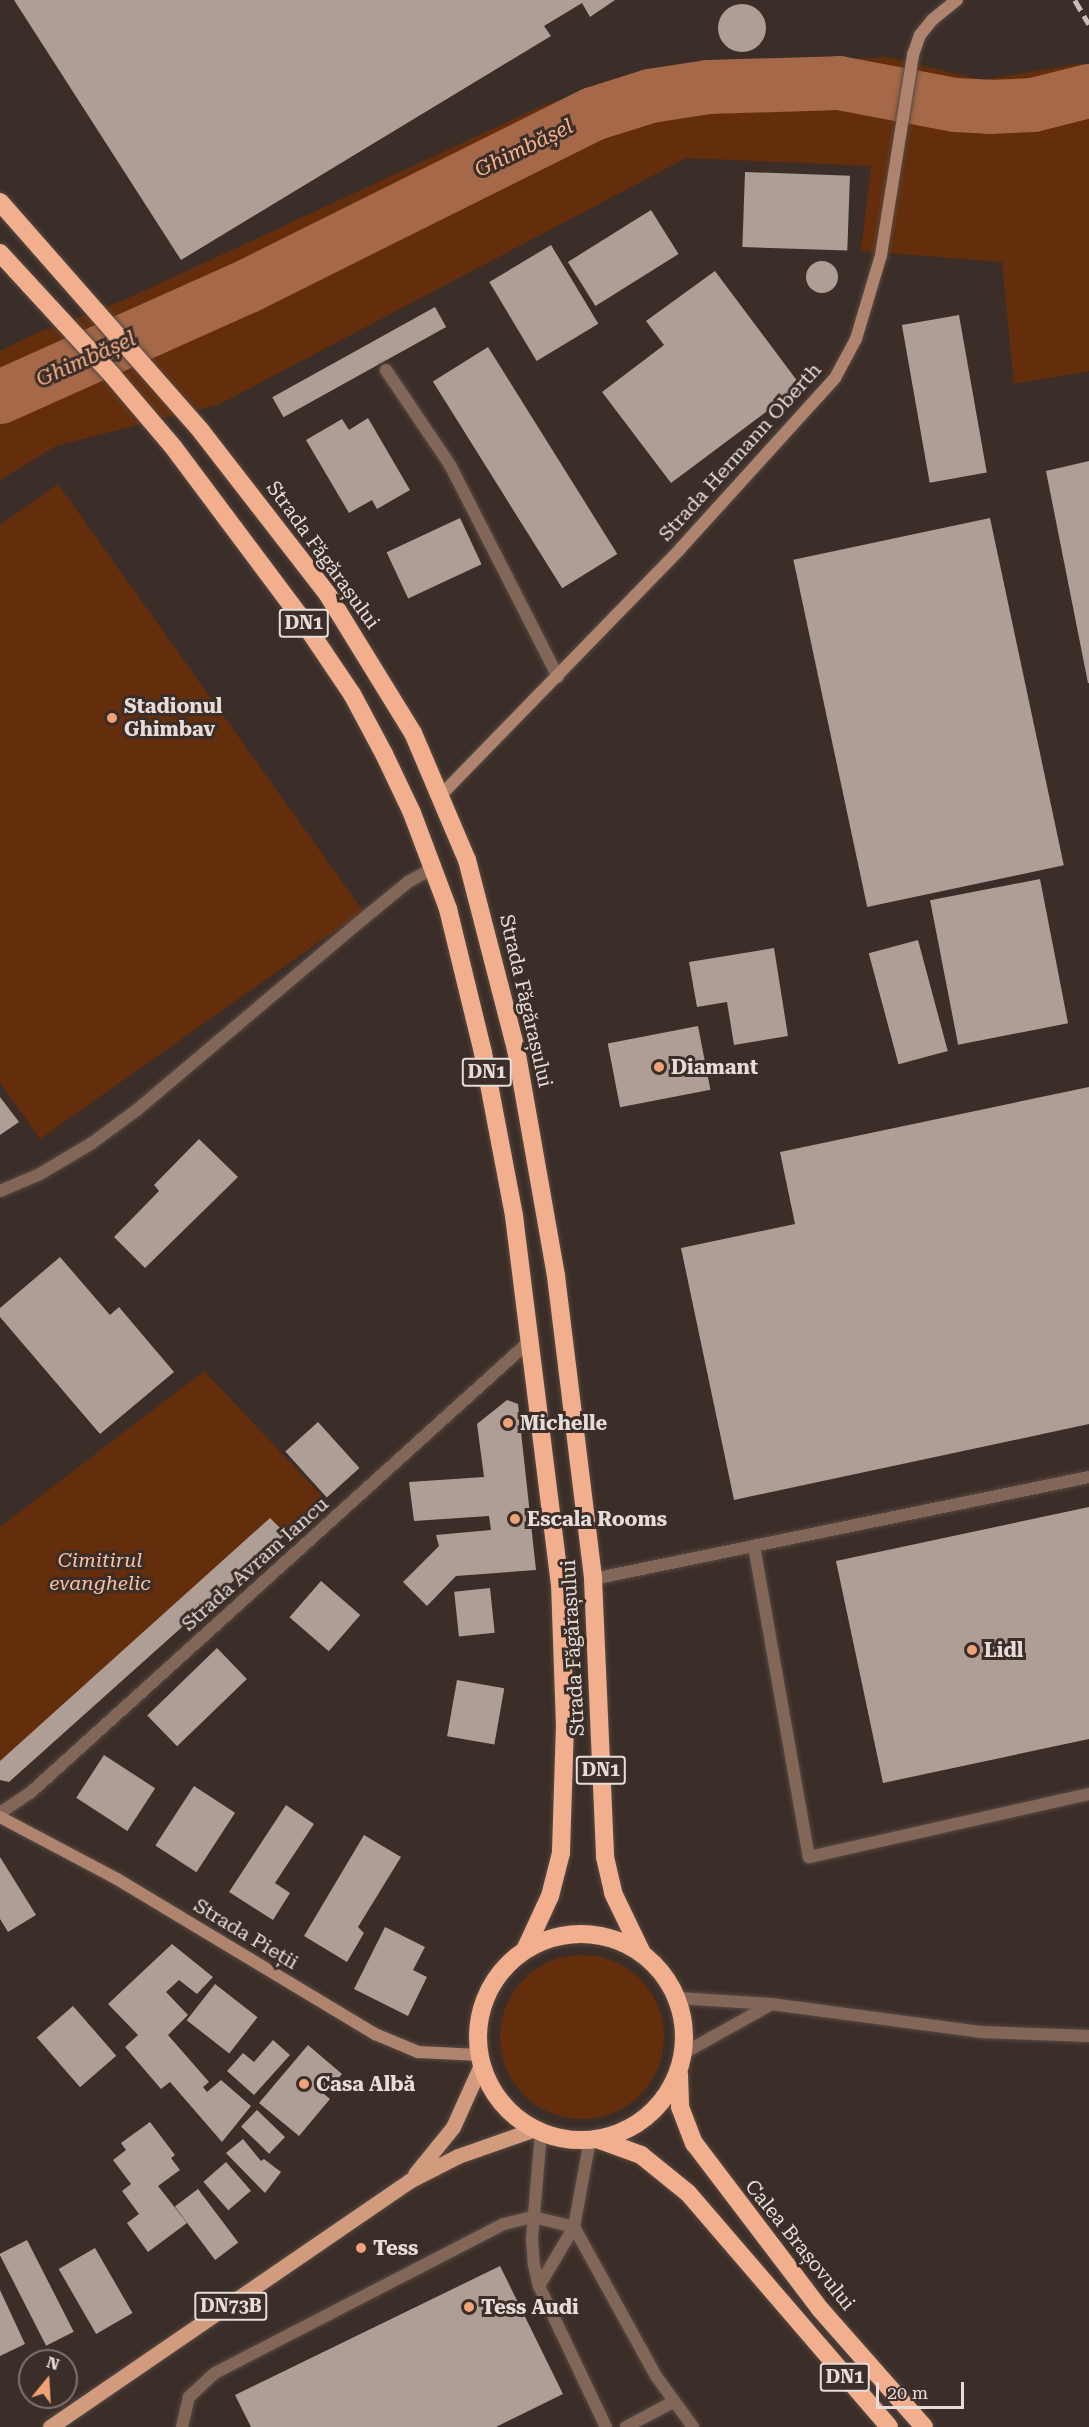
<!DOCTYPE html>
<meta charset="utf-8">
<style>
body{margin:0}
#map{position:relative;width:1089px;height:2427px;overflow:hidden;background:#3b2d27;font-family:"Roboto Serif",serif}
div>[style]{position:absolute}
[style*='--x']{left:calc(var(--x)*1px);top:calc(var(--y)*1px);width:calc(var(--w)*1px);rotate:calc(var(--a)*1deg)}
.green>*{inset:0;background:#642e0c}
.round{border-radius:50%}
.river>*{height:54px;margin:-27px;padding:0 27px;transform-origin:27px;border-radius:27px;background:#a56848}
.building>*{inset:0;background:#af9e96;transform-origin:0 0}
.roads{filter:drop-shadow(0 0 2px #564943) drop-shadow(0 0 2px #564943)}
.lane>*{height:12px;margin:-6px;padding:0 6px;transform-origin:6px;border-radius:6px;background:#826759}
.street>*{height:12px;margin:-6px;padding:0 6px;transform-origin:6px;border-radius:6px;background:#826759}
.secondary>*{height:12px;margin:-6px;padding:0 6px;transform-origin:6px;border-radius:6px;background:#af846e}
.primary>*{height:15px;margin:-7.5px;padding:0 7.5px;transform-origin:7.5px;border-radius:7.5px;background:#d29b7e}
.highway>*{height:18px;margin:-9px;padding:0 9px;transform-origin:9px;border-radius:9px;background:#f2af8d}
.highway>.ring{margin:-9px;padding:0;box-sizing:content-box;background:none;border:18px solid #f2af8d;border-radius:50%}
.rail>*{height:4.5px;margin-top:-2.25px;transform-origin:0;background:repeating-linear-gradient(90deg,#c8bfba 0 12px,transparent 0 18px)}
.dots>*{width:16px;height:16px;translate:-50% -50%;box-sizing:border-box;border:3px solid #3b2d27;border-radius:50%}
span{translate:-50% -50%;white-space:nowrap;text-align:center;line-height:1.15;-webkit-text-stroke:6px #3b2d27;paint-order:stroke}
.shield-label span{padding:2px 4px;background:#3b2d27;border:2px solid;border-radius:4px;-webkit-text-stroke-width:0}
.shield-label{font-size:18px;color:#e6ddd9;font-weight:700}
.street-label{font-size:20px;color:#e6ddd9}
.poi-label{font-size:20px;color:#e6ddd9;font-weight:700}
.left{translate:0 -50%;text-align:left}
.park-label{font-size:20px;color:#f9c2a7;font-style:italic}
.water-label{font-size:21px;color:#f9b28d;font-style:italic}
.north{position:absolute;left:18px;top:2349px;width:60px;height:60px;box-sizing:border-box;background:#3b2d27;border:2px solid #7f736e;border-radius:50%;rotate:18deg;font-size:16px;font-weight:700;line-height:24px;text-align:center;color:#e6ddd9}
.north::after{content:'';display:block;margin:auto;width:21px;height:27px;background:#f0a279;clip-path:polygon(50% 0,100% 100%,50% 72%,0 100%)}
.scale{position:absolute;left:876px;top:2382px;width:88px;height:27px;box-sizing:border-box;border:3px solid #e6ddd9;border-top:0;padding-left:8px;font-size:18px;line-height:21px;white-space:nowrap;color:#e6ddd9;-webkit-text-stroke:4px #3b2d27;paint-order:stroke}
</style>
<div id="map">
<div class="green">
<i style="clip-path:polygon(887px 57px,982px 80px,1085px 63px,1089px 70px,1089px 371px,1014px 384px,1002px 262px,861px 251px,871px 166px,686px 158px,220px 404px,56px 446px,0 480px,0 351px,30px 336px,124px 300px,544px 105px,658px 70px)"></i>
<i style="clip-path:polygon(58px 484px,363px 911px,40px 1139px,0 1083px,0 525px)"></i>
<i style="clip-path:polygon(204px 1371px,325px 1499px,9px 1782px,0 1780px,0 1527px)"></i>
<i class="round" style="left:500px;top:1955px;width:164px;height:164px"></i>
</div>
<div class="river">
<i style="--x:0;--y:397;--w:272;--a:-24.1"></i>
<i style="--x:248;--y:286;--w:385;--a:-26.5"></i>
<i style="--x:593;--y:114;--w:60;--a:-17.5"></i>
<i style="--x:650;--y:96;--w:59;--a:-8.8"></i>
<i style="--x:708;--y:87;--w:131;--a:-1.7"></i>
<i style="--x:839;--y:83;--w:118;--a:10.7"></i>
<i style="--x:955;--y:105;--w:35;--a:3"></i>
<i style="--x:990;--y:107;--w:43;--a:-2.7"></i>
<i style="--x:1033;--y:105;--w:58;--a:-14"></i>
</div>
<div class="building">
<i style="clip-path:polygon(14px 0,615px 0,590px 17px,582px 3px,544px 26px,551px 36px,181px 260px)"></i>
<i class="round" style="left:718px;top:4px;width:48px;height:48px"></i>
<i style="left:745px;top:172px;width:105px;height:75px;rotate:2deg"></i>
<i style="left:651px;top:210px;width:52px;height:98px;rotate:58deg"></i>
<i style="left:551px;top:245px;width:92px;height:72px;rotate:59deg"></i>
<i class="round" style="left:806px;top:261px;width:32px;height:32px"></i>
<i style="clip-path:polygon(715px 271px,801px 386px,671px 483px,602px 392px,664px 345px,646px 321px)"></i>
<i style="left:435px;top:307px;width:23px;height:186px;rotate:61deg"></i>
<i style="left:959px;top:315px;width:160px;height:58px;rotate:80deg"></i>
<i style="left:488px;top:347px;width:244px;height:65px;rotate:58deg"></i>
<i style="clip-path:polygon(368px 418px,410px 490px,377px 509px,372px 500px,349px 513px,306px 440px,342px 419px,349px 430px)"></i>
<i style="clip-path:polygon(1089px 461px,1089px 683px,1088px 683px,1046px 471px)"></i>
<i style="left:460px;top:518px;width:51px;height:81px;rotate:65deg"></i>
<i style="left:990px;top:518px;width:355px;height:201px;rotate:78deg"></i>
<i style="left:1040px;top:879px;width:147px;height:112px;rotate:79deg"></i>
<i style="left:918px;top:940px;width:115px;height:51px;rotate:75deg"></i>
<i style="clip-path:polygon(774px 948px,788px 1036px,734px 1045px,727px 1002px,697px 1007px,689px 962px)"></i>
<i style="left:698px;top:1026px;width:65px;height:92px;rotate:79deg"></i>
<i style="clip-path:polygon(1089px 1087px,1089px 1424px,734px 1500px,681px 1248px,795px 1224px,780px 1152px)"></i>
<i style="clip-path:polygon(0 1097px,19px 1122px,0 1135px)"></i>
<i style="clip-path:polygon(199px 1139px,238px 1177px,145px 1268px,114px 1237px,159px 1191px,154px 1185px)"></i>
<i style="clip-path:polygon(60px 1257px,110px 1315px,119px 1307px,174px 1372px,100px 1434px,0 1317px,0 1308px)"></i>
<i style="clip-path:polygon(507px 1400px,518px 1404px,536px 1570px,456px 1576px,427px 1606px,403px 1582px,439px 1546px,436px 1535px,491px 1530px,489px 1516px,414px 1521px,409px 1482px,484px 1477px,477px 1424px)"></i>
<i style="left:318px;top:1422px;width:62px;height:44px;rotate:48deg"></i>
<i style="clip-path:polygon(1089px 1507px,1089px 1739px,883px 1783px,836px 1561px)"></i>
<i style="clip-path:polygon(270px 1518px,286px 1534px,9px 1782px,0 1780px,0 1761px)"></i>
<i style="left:321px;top:1581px;width:52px;height:48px;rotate:41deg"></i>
<i style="left:490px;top:1588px;width:45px;height:36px;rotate:84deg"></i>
<i style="left:217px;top:1648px;width:43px;height:97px;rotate:46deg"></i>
<i style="left:457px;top:1680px;width:48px;height:57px;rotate:10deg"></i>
<i style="left:104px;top:1755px;width:61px;height:51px;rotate:33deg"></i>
<i style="left:194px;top:1786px;width:49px;height:71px;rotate:33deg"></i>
<i style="clip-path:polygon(286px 1805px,314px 1824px,275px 1883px,290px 1893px,273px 1920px,229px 1892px)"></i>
<i style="clip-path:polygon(364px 1835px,401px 1857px,358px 1927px,364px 1933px,347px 1962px,304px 1936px)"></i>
<i style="clip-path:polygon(0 1857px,36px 1915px,8px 1932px,0 1919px)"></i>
<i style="clip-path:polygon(385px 1927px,425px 1947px,413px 1970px,427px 1977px,408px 2016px,354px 1989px)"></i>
<i style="clip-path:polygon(172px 1944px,213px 1977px,197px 1994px,179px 1980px,166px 1992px,188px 2015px,168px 2035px,209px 2082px,203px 2087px,207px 2092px,221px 2080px,251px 2106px,222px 2142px,170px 2082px,161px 2089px,125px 2047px,138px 2035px,108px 2004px)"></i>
<i style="left:215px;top:1984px;width:54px;height:46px;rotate:38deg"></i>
<i style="left:73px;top:2006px;width:66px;height:48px;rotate:49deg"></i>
<i style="clip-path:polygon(273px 2040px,290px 2055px,254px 2095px,227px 2071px,243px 2053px,254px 2062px)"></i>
<i style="clip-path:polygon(308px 2045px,342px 2074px,324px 2094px,330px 2099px,299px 2136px,259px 2103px)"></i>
<i style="left:257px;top:2110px;width:39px;height:23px;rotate:44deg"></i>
<i style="clip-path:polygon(150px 2122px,175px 2155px,171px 2158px,180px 2170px,158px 2186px,187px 2223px,148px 2252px,127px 2223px,139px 2214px,122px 2191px,131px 2184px,113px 2160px,126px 2150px,121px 2143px)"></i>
<i style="clip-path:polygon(243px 2139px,261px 2161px,264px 2159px,281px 2172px,265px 2193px,226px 2153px)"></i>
<i style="left:226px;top:2162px;width:38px;height:30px;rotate:49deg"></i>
<i style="left:198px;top:2189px;width:67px;height:29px;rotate:53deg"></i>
<i style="left:27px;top:2240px;width:103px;height:31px;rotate:63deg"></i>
<i style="left:95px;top:2248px;width:75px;height:42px;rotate:60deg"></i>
<i style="clip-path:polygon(500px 2266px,563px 2394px,496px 2427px,251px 2427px,235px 2395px)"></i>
<i style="clip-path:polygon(0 2290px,25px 2344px,0 2356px)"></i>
</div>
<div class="roads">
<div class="lane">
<i style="--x:386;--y:370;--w:115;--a:56"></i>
<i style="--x:450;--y:465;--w:238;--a:63"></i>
<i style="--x:754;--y:1546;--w:316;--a:80"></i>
<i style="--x:809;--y:1857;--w:287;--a:-12.7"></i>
<i style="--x:593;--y:1579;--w:506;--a:-11.62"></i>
<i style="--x:678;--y:1998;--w:93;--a:3.7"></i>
<i style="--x:771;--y:2004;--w:211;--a:7.6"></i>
<i style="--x:980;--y:2032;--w:109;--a:2.1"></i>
<i style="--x:684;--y:2053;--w:98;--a:-29.2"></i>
<i style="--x:541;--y:2133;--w:106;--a:94.9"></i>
<i style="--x:532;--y:2239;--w:26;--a:86"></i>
<i style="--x:534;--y:2265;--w:22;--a:77"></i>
<i style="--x:539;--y:2286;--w:156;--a:64.6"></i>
<i style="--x:539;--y:2286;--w:69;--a:-59.3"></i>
<i style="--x:574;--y:2227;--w:88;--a:-79.6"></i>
<i style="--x:182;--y:2427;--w:31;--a:-77"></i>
<i style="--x:189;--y:2397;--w:35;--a:-43"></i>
<i style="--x:215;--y:2373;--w:325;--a:-27.3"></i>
<i style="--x:504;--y:2224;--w:30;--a:-14"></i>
<i style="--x:533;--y:2217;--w:42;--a:13.7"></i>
<i style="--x:574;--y:2227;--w:170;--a:61.2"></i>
<i style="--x:656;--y:2376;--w:63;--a:54"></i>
<i style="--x:626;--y:2427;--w:53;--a:-28"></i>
</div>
<div class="street">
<i style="--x:0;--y:1191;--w:43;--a:-23"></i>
<i style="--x:40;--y:1174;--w:61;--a:-30.8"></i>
<i style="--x:92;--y:1143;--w:57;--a:-36.5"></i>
<i style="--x:138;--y:1109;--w:287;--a:-40.2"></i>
<i style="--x:357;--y:924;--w:66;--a:-39.5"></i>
<i style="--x:408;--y:882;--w:29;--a:-29"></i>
<i style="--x:0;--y:1813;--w:36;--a:-34"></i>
<i style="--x:30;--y:1793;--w:677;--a:-42.13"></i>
</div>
<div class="secondary">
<i style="--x:442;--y:794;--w:342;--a:-45.8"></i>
<i style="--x:680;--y:549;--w:231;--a:-47.8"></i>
<i style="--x:835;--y:378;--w:44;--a:-61.7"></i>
<i style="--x:856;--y:339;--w:88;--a:-73.4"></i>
<i style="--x:881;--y:255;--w:203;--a:-80.9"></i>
<i style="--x:913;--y:55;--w:21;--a:-71"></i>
<i style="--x:920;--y:35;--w:19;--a:-51"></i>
<i style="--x:932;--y:20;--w:32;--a:-39"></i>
<i style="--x:0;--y:1817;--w:132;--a:27.9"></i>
<i style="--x:117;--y:1879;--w:301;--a:31"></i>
<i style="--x:375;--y:2034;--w:47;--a:22.7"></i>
<i style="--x:418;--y:2052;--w:61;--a:2.8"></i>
</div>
<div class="primary">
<i style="--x:415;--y:2174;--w:60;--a:-51"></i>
<i style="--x:453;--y:2127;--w:68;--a:-65.7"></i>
<i style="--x:50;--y:2427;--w:435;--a:-34.4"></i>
<i style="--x:409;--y:2181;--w:55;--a:-27"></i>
<i style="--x:458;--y:2156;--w:82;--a:-19.3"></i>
</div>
<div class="highway">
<i style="--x:0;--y:202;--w:305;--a:48.7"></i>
<i style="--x:201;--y:431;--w:207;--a:52.2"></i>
<i style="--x:328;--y:595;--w:162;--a:58.4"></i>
<i style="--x:413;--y:733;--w:138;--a:67"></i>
<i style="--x:467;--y:860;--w:195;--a:75.5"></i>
<i style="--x:516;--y:1049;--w:230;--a:80"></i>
<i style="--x:556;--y:1276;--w:305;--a:83"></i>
<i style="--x:593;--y:1579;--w:278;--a:87.5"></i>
<i style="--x:605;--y:1857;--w:37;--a:77"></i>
<i style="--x:613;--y:1893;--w:67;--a:64.2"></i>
<i style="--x:0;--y:253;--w:167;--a:47.4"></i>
<i style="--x:113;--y:376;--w:94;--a:49.7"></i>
<i style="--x:174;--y:448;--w:207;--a:53.2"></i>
<i style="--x:298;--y:614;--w:97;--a:56"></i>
<i style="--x:352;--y:694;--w:68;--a:61.9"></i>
<i style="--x:384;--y:754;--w:65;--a:64.6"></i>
<i style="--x:412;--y:813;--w:103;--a:69.4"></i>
<i style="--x:448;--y:909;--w:148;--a:76.3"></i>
<i style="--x:483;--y:1053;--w:166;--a:79.2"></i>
<i style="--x:514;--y:1216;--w:370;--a:82.9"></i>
<i style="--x:560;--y:1583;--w:141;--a:88"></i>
<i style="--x:565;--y:1724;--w:129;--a:91.8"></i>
<i style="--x:561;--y:1853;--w:44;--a:104.3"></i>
<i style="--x:550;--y:1896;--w:57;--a:114.8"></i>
<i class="ring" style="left:478px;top:1934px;width:188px;height:188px"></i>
<i style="--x:679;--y:2074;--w:33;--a:88"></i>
<i style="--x:680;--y:2107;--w:39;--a:69"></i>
<i style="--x:694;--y:2143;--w:208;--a:52.8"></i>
<i style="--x:820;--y:2309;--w:157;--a:48.6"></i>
<i style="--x:597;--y:2139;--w:47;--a:20"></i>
<i style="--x:641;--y:2155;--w:60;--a:39"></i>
<i style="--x:688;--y:2193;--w:308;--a:49.3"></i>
</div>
</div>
<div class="rail">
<i style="--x:1075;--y:0;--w:28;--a:60"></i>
</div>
<div class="dots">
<i style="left:112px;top:718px;background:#f0a279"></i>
<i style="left:659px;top:1067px;background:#f0a279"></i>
<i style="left:508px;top:1423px;background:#f0a279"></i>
<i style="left:515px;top:1519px;background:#f0a279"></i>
<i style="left:972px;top:1650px;background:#f0a279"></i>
<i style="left:304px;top:2084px;background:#f0a279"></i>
<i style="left:361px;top:2248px;background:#f0a279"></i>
<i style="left:469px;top:2307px;background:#f0a279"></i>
</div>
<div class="shield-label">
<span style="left:304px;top:623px">DN1</span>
<span style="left:487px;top:1072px">DN1</span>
<span style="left:601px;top:1770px">DN1</span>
<span style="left:231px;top:2306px">DN73B</span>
<span style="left:845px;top:2377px">DN1</span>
</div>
<div class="street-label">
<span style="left:740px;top:452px;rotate:-48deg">Strada Hermann Oberth</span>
<span style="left:323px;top:555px;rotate:54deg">Strada Făgărașului</span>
<span style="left:526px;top:1001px;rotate:77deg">Strada Făgărașului</span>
<span style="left:255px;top:1564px;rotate:-42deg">Strada Avram Iancu</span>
<span style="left:573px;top:1648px;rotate:-93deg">Strada Făgărașului</span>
<span style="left:246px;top:1934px;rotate:31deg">Strada Pieții</span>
<span style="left:800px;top:2245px;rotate:51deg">Calea Brașovului</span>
</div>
<div class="poi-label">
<span class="left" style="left:124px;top:718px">Stadionul<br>Ghimbav</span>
<span class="left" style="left:671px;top:1067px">Diamant</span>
<span class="left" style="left:520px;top:1423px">Michelle</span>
<span class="left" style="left:527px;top:1519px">Escala Rooms</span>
<span class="left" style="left:984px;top:1650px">Lidl</span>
<span class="left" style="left:316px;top:2084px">Casa Albă</span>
<span class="left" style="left:373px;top:2248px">Tess</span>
<span class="left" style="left:481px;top:2307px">Tess Audi</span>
</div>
<div class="park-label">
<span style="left:100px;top:1572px">Cimitirul<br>evanghelic</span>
</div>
<div class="water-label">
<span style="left:524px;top:148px;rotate:-26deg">Ghimbășel</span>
<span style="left:86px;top:359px;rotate:-24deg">Ghimbășel</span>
</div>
<div class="north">N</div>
<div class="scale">20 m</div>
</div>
